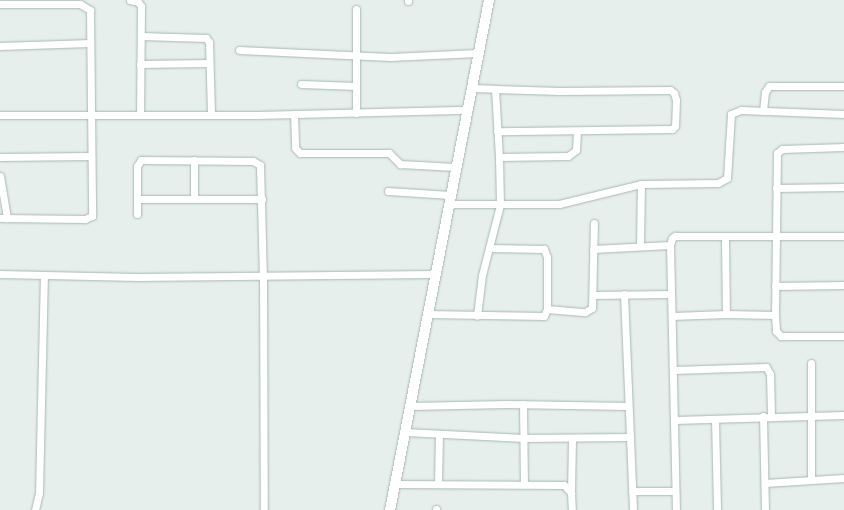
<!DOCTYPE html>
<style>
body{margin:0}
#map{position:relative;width:844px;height:510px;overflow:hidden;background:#e6efeb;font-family:Rubik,sans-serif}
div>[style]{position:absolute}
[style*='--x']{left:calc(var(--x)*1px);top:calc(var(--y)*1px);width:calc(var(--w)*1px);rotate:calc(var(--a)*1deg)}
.roads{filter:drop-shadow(0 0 1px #a8b8b2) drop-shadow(0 0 1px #a8b8b2)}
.street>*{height:7px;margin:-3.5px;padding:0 3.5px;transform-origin:3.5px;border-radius:3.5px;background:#fff}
.secondary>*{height:10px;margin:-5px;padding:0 5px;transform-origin:5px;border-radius:5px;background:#fff}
span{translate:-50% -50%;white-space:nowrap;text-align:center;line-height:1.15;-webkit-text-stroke:4px #f7fbf9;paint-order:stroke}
</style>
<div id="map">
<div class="roads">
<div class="street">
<i style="--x:130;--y:0;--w:8;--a:14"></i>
<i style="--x:138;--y:2;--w:5;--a:53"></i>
<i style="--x:141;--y:6;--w:109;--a:90.5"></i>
<i style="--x:408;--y:0;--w:1;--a:90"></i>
<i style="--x:0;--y:4;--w:80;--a:0"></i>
<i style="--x:80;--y:4;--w:12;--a:31"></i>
<i style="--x:90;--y:10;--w:203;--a:89.4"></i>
<i style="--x:92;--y:213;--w:3;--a:90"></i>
<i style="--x:92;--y:216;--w:8;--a:157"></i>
<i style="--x:85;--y:219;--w:85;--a:-179.3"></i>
<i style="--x:356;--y:9;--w:104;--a:90"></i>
<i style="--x:141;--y:36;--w:65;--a:1.8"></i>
<i style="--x:206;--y:38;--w:5;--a:53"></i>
<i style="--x:209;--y:42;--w:73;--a:88.4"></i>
<i style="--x:0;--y:46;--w:90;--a:-1.9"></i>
<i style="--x:239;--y:50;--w:151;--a:2.7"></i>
<i style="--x:390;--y:57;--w:88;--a:-2.6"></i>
<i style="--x:140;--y:64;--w:69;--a:-0.8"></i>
<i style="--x:301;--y:84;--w:55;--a:2.1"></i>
<i style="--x:471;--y:88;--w:24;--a:2"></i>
<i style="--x:495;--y:89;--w:68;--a:86.6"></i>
<i style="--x:499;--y:157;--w:48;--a:88.8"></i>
<i style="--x:500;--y:205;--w:72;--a:104.4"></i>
<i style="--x:482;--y:275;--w:41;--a:97"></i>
<i style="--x:495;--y:89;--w:65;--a:1.8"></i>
<i style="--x:560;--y:91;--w:110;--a:-0.5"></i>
<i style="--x:670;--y:90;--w:5;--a:37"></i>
<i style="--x:674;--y:93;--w:7;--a:74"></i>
<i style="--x:676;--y:100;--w:26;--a:92"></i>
<i style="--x:675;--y:126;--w:4;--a:135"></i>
<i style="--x:672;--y:129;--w:175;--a:179.3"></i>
<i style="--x:763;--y:111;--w:19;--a:-84"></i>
<i style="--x:765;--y:92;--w:7;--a:-56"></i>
<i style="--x:769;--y:86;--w:75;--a:0"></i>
<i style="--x:294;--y:114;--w:34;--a:88"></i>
<i style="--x:295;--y:148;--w:7;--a:45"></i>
<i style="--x:300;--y:153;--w:89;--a:0"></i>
<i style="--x:389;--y:153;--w:16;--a:45"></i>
<i style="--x:400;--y:164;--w:55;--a:3.1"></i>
<i style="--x:0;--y:115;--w:257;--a:0"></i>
<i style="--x:257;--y:115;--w:210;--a:-1.4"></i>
<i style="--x:844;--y:147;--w:62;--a:178.2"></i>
<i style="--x:782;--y:149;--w:6;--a:141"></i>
<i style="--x:777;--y:153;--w:162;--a:90.7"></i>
<i style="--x:775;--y:315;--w:16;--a:86"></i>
<i style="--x:776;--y:331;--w:7;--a:45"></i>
<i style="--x:781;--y:336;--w:63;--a:0"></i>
<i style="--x:0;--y:157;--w:90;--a:-0.6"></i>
<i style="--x:499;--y:157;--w:69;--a:-0.8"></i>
<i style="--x:568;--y:156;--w:10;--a:-37"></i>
<i style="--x:576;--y:150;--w:19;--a:-87"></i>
<i style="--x:0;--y:176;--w:43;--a:80.5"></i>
<i style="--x:776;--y:188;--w:68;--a:-0.8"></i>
<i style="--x:388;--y:191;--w:62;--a:3.7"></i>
<i style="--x:137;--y:199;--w:125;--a:0"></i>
<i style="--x:194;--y:199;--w:39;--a:-90"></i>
<i style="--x:448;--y:204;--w:111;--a:0"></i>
<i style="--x:559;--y:204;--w:84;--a:-13.7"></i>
<i style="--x:641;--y:184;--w:77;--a:-0.7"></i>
<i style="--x:718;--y:183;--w:10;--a:-29"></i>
<i style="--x:727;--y:178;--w:64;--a:-86.4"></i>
<i style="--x:731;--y:114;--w:11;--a:-22"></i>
<i style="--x:741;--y:110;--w:103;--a:2.2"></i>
<i style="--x:137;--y:214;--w:48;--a:-90"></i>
<i style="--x:137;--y:166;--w:7;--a:-56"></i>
<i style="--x:141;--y:160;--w:112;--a:0.5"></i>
<i style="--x:253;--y:161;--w:8;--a:30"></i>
<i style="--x:260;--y:165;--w:111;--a:88.5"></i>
<i style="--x:263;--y:276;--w:234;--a:89.8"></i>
<i style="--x:725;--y:237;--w:77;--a:89.3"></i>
<i style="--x:640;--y:246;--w:62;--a:-89.1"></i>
<i style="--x:593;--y:249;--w:77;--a:-3"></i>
<i style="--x:0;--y:274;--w:137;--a:1.3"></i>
<i style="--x:137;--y:277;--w:298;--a:-0.6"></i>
<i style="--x:775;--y:286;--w:69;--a:-0.8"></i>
<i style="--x:624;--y:294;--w:216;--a:87.6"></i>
<i style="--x:593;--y:295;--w:78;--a:-0.7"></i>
<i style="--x:547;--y:309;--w:38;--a:5"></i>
<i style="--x:585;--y:312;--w:8;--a:-30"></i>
<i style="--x:592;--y:308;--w:85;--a:-88.7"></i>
<i style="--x:428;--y:314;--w:116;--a:1"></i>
<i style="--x:544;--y:316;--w:8;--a:-67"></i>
<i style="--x:547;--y:309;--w:52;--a:-90"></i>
<i style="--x:547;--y:257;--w:9;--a:-111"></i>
<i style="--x:544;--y:249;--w:55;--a:-179"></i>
<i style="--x:672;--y:316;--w:54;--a:-2.1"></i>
<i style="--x:726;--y:314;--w:49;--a:1.2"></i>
<i style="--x:811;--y:363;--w:117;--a:90"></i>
<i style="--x:674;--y:370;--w:92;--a:-1.9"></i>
<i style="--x:766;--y:367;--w:8;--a:60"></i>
<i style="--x:770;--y:374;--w:42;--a:88.6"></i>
<i style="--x:523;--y:404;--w:80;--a:89.3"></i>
<i style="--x:410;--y:406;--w:98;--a:-1.2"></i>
<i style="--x:508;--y:404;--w:120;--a:1"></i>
<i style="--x:763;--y:416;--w:94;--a:88.8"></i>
<i style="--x:715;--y:419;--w:91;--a:88.7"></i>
<i style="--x:675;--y:420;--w:169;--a:-1.7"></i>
<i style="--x:405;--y:432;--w:119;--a:2.9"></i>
<i style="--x:524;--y:438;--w:106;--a:-0.5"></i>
<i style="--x:765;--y:483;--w:79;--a:-3.6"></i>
<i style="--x:396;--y:484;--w:168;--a:0.3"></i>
<i style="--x:564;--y:485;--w:11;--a:49"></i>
<i style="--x:571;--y:493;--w:17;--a:87"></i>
<i style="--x:438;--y:484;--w:50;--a:-88.9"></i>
<i style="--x:632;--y:491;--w:43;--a:0"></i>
<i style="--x:571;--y:492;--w:54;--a:-88.9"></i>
<i style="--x:35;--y:510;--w:17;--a:-77"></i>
<i style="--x:39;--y:493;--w:217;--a:-88.7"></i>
<i style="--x:436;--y:510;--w:1;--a:-90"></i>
<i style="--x:676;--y:510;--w:265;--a:-91.3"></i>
<i style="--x:670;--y:245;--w:7;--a:-74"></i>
<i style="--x:672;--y:238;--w:4;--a:-34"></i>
<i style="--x:675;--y:236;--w:169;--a:0"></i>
</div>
<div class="secondary">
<i style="--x:390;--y:510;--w:520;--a:-79.01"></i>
</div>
</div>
</div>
